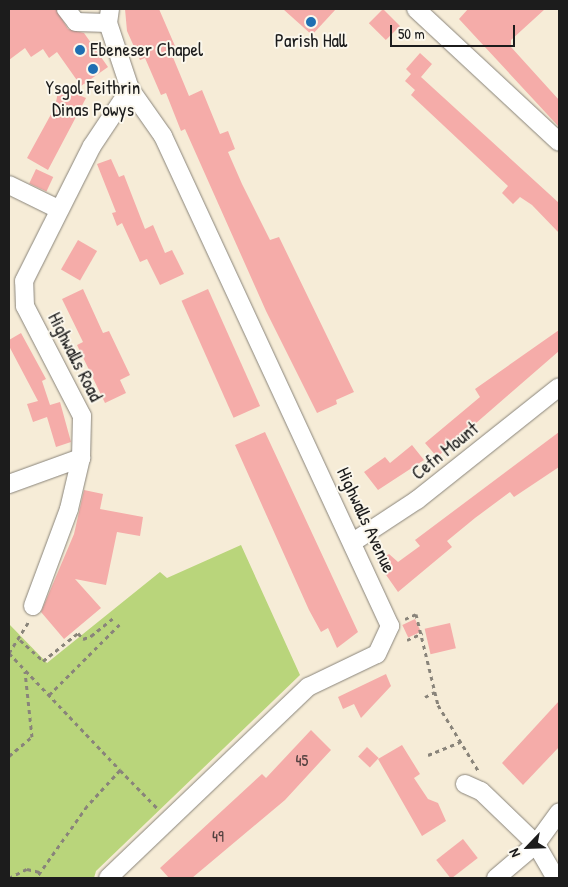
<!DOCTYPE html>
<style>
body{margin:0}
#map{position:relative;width:568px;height:887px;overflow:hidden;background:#f6ecd7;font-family:"Patrick Hand",sans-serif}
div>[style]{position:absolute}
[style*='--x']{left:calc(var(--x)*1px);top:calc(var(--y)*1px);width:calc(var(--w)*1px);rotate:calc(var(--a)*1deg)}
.green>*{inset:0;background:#b9d57b}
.building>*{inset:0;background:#f5aca9;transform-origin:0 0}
.path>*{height:3px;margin-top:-1.5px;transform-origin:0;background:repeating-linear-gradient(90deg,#89847a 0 4px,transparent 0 8px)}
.roads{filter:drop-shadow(0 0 1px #89847a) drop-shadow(0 0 1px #89847a)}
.minor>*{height:18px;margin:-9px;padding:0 9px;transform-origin:9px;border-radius:9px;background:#fff}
.dots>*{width:14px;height:14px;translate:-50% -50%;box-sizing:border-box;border:2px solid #fbf7ec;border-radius:50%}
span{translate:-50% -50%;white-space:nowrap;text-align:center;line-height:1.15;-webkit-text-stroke:4px #fbf7ec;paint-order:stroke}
.number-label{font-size:16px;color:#52403f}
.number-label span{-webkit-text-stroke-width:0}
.poi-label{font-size:19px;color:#1c1c1c}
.left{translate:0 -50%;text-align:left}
.street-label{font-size:19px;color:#1c1c1c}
.frame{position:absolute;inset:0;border:10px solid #1c1c1c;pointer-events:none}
.north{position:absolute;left:503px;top:822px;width:50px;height:50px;-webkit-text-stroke:4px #fbf7ec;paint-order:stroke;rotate:246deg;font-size:14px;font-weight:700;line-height:20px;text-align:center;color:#1c1c1c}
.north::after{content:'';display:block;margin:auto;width:18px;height:22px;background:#1c1c1c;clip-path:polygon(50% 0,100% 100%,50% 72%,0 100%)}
.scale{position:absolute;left:390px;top:25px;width:125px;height:22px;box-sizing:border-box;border:2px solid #1c1c1c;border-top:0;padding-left:6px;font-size:15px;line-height:18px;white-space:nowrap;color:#1c1c1c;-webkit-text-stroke:4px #fbf7ec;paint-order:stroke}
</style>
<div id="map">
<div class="green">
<i style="clip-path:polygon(241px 545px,300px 675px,96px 871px,94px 878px,9px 878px,9px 624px,47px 663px,160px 572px,167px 578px)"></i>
</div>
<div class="building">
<i style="clip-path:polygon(9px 9px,56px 9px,68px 29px,84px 33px,108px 67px,81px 86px,57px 52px,49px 58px,43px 49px,31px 57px,25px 48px,9px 60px)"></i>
<i style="clip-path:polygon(125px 9px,159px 9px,178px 53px,172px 55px,189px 96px,202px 90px,220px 134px,228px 131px,235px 149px,228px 152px,242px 184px,270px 240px,279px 237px,354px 392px,336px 400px,337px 404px,317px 413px,266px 311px,185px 129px,181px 131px,166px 93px,161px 95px,145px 58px,140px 60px,127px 31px)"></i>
<i style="clip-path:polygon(283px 9px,336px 9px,312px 35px)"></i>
<i style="left:383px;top:9px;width:24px;height:20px;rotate:45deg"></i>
<i style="clip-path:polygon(468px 9px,545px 9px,511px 40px,511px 47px,559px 100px,559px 127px,459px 19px)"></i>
<i style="clip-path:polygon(420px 53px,432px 64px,421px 77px,559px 203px,559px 233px,532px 205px,520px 197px,513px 204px,502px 193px,508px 186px,411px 95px,415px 90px,405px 81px,411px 74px,406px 69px)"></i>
<i style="clip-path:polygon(59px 87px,86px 98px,48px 170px,27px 158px,55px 107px)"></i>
<i style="clip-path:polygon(111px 159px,119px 177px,124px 175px,145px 229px,153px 225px,165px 253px,172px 250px,184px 274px,160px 285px,147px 259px,140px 262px,122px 223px,117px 226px,112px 213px,116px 212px,97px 164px)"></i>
<i style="left:36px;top:169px;width:19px;height:16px;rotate:25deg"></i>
<i style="left:78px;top:240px;width:22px;height:34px;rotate:30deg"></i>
<i style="clip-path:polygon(83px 289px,103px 333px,109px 331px,130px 375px,120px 380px,126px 393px,105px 403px,77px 345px,83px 342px,62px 299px)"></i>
<i style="left:208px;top:289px;width:128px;height:29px;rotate:66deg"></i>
<i style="clip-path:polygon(559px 330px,559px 351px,437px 457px,425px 443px,480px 397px,475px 389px)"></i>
<i style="clip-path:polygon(21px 333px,46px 379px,42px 381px,50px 405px,60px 402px,71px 442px,56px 447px,47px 417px,33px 422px,27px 404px,38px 401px,9px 346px,9px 340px)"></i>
<i style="clip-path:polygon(265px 432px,358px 632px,337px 648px,328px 628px,321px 632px,309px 610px,235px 445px)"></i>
<i style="clip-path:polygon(559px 432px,559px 467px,514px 497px,510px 492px,475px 518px,447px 541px,452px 547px,398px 592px,377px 562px,389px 554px,398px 562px,420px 546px,415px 540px)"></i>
<i style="clip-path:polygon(412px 445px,424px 460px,378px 490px,364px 472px,385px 457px,390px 463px)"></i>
<i style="clip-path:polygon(84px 490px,103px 494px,100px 509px,143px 517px,140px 536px,117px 532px,106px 585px,75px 579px,101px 608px,64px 639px,41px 612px,74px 534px)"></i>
<i style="left:415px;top:619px;width:14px;height:14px;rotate:65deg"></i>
<i style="left:450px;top:623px;width:26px;height:26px;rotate:77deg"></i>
<i style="clip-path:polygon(386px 674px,391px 686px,361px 718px,354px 704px,343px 709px,338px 697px)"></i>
<i style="clip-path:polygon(559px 701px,559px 747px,523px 785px,502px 763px)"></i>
<i style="clip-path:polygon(311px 730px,331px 750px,285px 800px,192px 878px,169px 878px,160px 868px,262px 774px,266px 778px)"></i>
<i style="clip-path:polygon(402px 745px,420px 774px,414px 778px,428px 799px,438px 803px,446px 821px,422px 836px,378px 759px)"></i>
<i style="left:367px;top:747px;width:16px;height:13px;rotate:43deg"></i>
<i style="left:463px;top:839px;width:24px;height:34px;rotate:52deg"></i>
</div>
<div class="path">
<i style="--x:405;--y:619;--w:12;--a:-24"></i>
<i style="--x:416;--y:614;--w:94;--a:76.4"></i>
<i style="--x:438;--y:705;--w:79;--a:58.5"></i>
<i style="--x:20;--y:640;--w:31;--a:42"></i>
<i style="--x:43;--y:661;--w:45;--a:-38.7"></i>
<i style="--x:78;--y:633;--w:8;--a:50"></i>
<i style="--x:83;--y:639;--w:9;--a:-21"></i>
<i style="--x:91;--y:636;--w:28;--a:-39"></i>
<i style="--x:407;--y:640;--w:17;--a:-24"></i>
<i style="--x:9;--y:653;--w:161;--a:46.5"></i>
<i style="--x:120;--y:770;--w:49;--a:132.5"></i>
<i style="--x:87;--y:806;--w:88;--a:125.3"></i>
<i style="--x:9;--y:653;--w:39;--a:-58"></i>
<i style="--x:49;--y:695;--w:100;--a:-45"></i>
<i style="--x:425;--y:697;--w:11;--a:-27"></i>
<i style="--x:428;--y:755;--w:35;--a:-22"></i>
<i style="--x:9;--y:756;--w:30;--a:-40"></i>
<i style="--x:32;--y:737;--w:66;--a:-96.1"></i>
<i style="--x:120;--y:770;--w:54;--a:45.7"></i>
<i style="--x:9;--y:878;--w:20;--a:-27"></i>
<i style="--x:27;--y:869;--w:13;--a:13"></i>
</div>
<div class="roads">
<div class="minor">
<i style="--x:66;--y:9;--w:16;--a:52"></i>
<i style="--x:76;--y:22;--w:32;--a:2"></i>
<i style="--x:416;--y:9;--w:195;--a:42.9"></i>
<i style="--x:9;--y:185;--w:55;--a:26.1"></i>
<i style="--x:9;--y:484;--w:77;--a:-19.9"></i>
<i style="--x:353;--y:542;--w:77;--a:-33.3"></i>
<i style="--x:417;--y:500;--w:181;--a:-38.5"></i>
<i style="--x:33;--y:606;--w:103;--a:-69.6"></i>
<i style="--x:69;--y:509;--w:52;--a:-76.8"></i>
<i style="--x:81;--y:458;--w:42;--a:-88.6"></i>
<i style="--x:82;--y:416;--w:124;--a:-117.4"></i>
<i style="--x:25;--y:306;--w:25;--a:-92"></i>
<i style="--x:24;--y:281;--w:151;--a:-63.3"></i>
<i style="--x:92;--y:146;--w:69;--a:-56.3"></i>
<i style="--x:465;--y:784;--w:17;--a:24"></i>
<i style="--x:481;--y:791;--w:76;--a:43.9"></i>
<i style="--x:536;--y:844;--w:39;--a:60"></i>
<i style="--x:108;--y:878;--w:277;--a:-43.7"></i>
<i style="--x:308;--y:687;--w:76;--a:-25.6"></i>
<i style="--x:377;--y:654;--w:31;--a:-65"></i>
<i style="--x:390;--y:626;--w:540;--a:-114.86"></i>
<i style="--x:163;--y:136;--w:57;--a:-125.1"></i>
<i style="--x:130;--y:89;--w:70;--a:-108.4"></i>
<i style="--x:108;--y:23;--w:14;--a:-82"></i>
<i style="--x:496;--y:878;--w:52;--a:-40.4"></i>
<i style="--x:536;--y:844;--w:39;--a:-54"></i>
</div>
</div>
<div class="dots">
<i style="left:311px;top:22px;background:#1f6fb2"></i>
<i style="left:80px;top:50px;background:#1f6fb2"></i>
<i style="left:93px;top:69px;background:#1f6fb2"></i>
</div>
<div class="number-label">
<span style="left:302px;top:760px">45</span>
<span style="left:218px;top:836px">49</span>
</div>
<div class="poi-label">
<span style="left:311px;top:41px">Parish Hall</span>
<span class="left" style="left:90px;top:50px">Ebeneser Chapel</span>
<span style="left:93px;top:99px">Ysgol Feithrin<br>Dinas Powys</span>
</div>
<div class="street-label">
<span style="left:75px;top:357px;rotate:63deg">Highwalls Road</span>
<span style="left:445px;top:451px;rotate:-39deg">Cefn Mount</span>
<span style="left:366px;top:520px;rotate:65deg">Highwalls Avenue</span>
</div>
<div class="frame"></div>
<div class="north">N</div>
<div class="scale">50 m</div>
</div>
